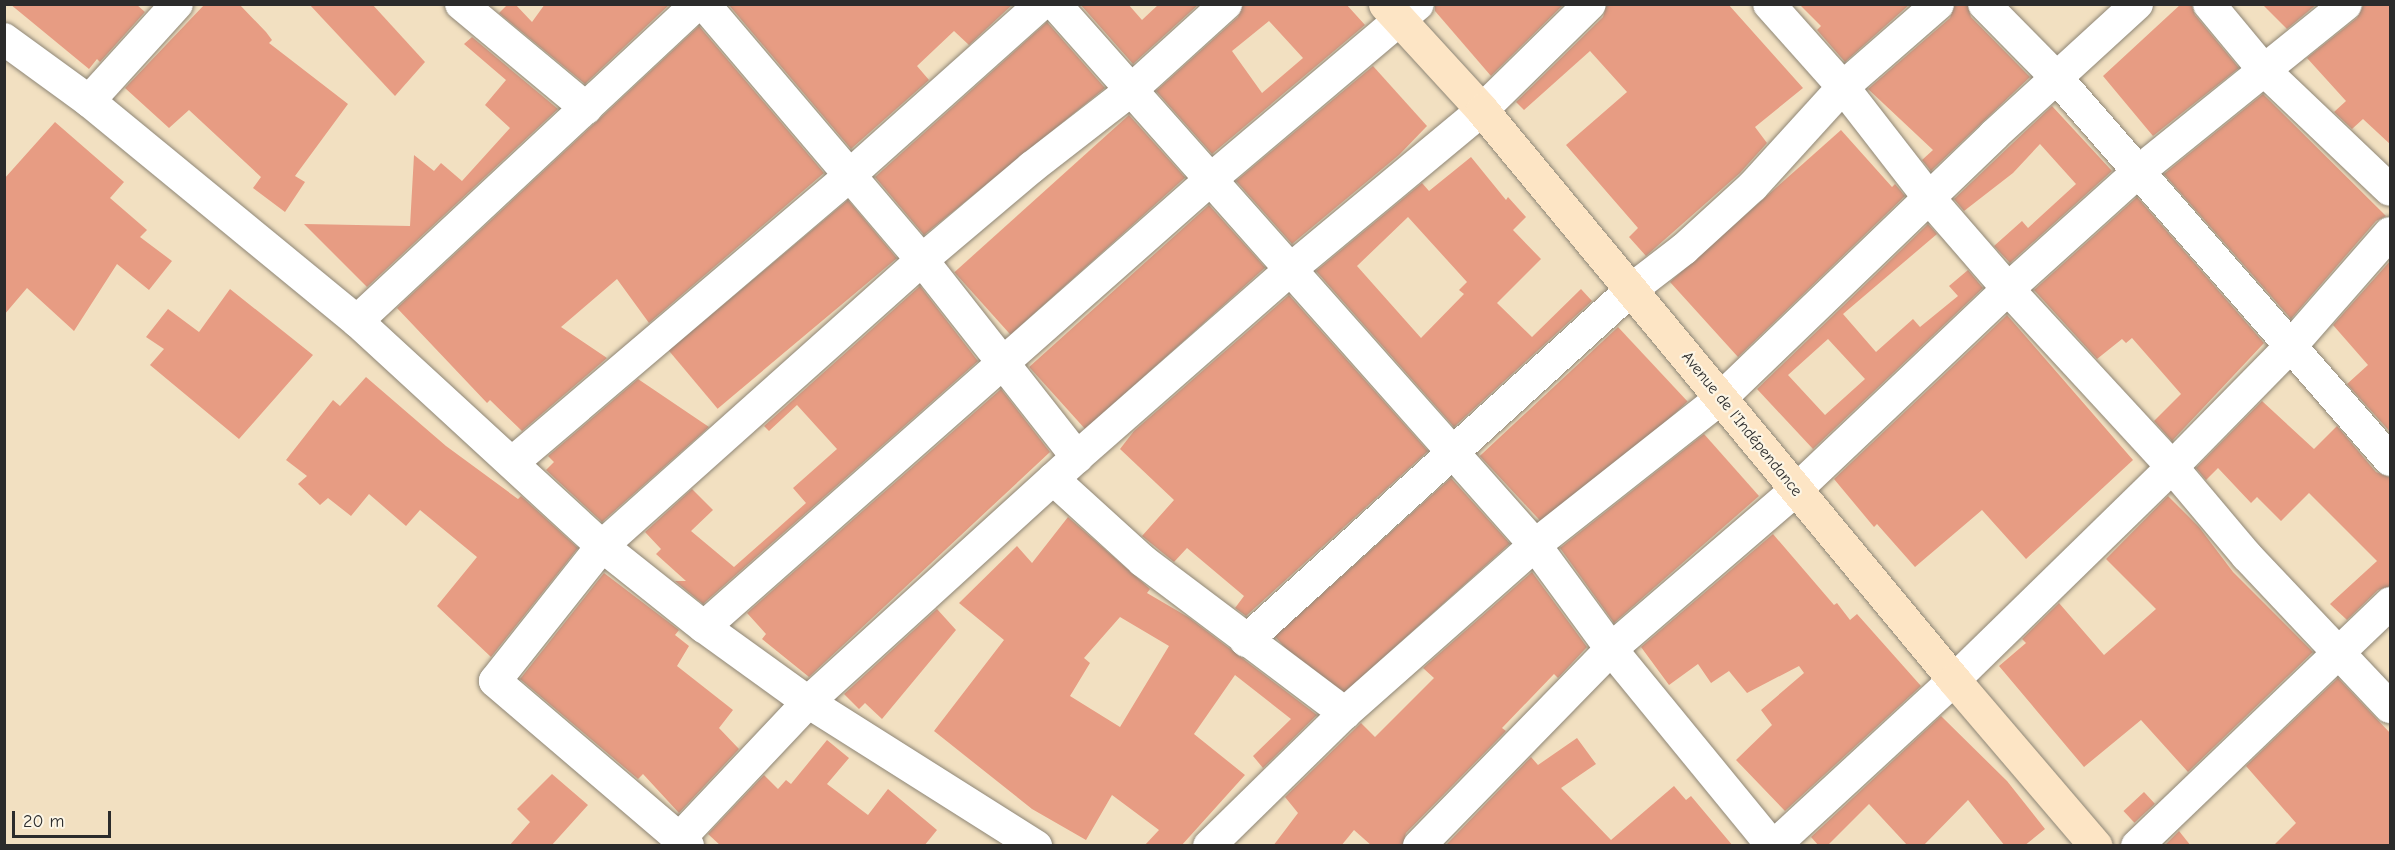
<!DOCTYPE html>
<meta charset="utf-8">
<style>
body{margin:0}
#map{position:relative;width:2395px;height:850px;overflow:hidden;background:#f2e0c1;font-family:"Comic Neue",sans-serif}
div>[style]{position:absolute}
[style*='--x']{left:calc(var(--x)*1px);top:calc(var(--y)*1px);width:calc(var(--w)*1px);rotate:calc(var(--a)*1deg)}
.building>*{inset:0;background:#e79c83;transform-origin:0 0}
.roads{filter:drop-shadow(0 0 2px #8e8676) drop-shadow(0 0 2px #8e8676)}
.minor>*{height:32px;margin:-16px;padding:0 16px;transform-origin:16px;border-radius:16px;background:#fff}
.secondary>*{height:33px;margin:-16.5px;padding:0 16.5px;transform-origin:16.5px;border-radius:16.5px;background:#fde5c5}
span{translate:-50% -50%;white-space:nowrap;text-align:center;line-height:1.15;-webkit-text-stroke:4.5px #fcf5e5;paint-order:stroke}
.street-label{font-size:16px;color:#2b2b2b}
.frame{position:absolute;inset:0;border:6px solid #2b2b2b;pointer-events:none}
.scale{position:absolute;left:12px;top:811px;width:99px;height:27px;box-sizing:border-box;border:3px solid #2b2b2b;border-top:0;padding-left:8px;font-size:18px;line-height:21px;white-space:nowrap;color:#2b2b2b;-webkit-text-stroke:4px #fcf5e5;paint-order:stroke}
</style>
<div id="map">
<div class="building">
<i style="clip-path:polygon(10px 4px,136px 4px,145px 12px,100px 62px,97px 59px,89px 69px)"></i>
<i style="clip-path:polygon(205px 4px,239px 4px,266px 32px,272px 40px,269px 43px,348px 104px,295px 176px,305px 182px,285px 212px,253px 188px,261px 177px,189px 110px,169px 128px,125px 88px)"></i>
<i style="clip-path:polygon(309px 4px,372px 4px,425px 62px,395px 96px)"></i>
<i style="clip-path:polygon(508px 4px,515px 4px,532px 22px,545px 4px,670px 4px,585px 84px,499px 13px)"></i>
<i style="clip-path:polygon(728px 4px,1013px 4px,969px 45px,954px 31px,917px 66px,929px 80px,851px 149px)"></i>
<i style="clip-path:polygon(1080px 4px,1128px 4px,1142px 20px,1159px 4px,1199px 4px,1133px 64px)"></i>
<i style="clip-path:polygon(evenodd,1243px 4px,1346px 4px,1365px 25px,1212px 154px,1156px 91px,1238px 17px,1243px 4px,1269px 21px,1303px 58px,1262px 93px,1232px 51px,1269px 21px)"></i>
<i style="clip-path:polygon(1435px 4px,1564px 4px,1491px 76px,1435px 11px)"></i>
<i style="clip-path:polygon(1607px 4px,1728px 4px,1803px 88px,1755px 127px,1767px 143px,1740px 173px,1646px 256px,1629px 237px,1638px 228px,1566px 145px,1627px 92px,1590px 51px,1524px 110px,1516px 102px,1603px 17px)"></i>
<i style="clip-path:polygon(1799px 4px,1910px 4px,1845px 62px,1817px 30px,1821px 26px)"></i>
<i style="clip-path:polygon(1955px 4px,1967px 4px,1971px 17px,2030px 77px,1931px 171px,1922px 160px,1933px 150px,1868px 89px,1950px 18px)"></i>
<i style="clip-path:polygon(2181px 4px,2191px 4px,2195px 15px,2239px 68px,2153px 136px,2103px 76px)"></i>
<i style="clip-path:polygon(2262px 4px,2317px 4px,2287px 29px)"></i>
<i style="clip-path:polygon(2364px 4px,2391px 4px,2391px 145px,2363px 119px,2352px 129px,2334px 112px,2346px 101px,2307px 58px,2357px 18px)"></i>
<i style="clip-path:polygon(1047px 22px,1105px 88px,924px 235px,875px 177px)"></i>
<i style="clip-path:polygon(699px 26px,824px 173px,649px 323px,617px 279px,561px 327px,607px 358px,522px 431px,490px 400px,487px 403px,397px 308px)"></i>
<i style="clip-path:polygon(472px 37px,558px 109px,367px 287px,304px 224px,410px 226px,414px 155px,434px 171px,441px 163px,462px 181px,510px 128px,485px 105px,506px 80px,464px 44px)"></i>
<i style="clip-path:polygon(1373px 66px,1427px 126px,1399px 155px,1292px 244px,1236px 181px)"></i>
<i style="clip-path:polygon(2263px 94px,2386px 216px,2376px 221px,2291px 319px,2164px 174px)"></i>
<i style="clip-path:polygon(2052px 106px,2112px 171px,2010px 263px,1994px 246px,2022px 221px,2028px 228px,2076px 184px,2040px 144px,2013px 173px,1964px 211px,1954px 199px)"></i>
<i style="left:1129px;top:115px;width:84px;height:235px;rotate:48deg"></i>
<i style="clip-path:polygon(55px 122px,124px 182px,110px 198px,147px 230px,140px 237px,172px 261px,149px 290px,117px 264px,74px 331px,27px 288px,4px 315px,4px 179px)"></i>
<i style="clip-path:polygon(1841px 130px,1892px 187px,1895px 184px,1905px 196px,1738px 357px,1670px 282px)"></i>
<i style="clip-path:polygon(evenodd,1471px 157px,1506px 200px,1508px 197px,1526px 217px,1513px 230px,1541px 259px,1497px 303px,1532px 337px,1581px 289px,1592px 301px,1454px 427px,1316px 271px,1422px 183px,1429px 191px,1471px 157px,1408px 217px,1467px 282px,1459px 290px,1464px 294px,1421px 338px,1357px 266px,1408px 217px)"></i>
<i style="clip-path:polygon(2137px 197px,2264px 343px,2172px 441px,2154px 421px,2181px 394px,2132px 338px,2126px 343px,2122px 339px,2097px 359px,2034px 290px)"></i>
<i style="left:848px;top:200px;width:76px;height:234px;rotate:50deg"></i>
<i style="left:1209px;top:205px;width:84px;height:242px;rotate:48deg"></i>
<i style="clip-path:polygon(evenodd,1928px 224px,1937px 234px,1843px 314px,1876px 352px,1913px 319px,1920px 327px,1958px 296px,1949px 286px,1968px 270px,1983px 288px,1813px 449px,1757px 389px,1928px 224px,1828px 339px,1865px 379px,1825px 415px,1788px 375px,1828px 339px)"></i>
<i style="clip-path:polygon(2391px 260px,2391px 433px,2347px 384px,2368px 365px,2333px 325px)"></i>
<i style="clip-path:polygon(920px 286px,978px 361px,703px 604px,675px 581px,686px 581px,656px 554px,661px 549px,645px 532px,692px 489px,713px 510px,691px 531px,734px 567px,777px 529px,806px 503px,793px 488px,837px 449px,797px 405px,769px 431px,764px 426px)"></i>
<i style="clip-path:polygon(230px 289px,313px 355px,239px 439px,150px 365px,164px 349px,146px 337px,168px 309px,199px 332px)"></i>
<i style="clip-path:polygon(1289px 295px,1428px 451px,1246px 616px,1235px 608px,1244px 596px,1187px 548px,1174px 562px,1142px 536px,1174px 500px,1120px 449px,1134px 431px)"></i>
<i style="clip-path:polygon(2007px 315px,2133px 460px,2026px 559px,1982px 510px,1915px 567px,1877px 524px,1874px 527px,1834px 479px)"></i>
<i style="left:1618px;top:327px;width:102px;height:189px;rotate:47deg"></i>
<i style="clip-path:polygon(366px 377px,446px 446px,518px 499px,521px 496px,578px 548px,491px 657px,437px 606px,477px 557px,420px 510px,406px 526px,369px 494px,351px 516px,328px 498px,320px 505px,298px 484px,307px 476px,286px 460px,333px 400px,340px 406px)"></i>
<i style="clip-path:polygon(638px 379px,709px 427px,602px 522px,546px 470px,554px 462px,548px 456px)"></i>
<i style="clip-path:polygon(1001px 389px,1050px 452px,809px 677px,762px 639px,766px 634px,747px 613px)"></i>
<i style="clip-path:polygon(2262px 401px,2314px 449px,2337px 426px,2376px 472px,2391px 478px,2391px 586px,2378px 590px,2347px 620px,2330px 604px,2377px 561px,2309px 493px,2281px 521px,2257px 497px,2251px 503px,2218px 468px,2206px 480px,2196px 468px)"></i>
<i style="clip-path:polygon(1704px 434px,1759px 496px,1614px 623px,1560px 548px)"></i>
<i style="left:1451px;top:478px;width:88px;height:237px;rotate:48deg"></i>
<i style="clip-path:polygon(2168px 496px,2199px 527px,2233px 572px,2313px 652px,2188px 772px,2141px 720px,2084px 767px,1999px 666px,2026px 643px,2022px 639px,2059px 603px,2104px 655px,2156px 609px,2106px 559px)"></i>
<i style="clip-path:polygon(evenodd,1068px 517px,1150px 589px,1147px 593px,1188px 617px,1317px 715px,1263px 768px,1253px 756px,1291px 719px,1235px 675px,1194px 734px,1245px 775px,1181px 846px,1144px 846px,1159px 830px,1112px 795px,1086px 840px,1032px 809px,934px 731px,1004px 640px,959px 603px,1017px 546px,1032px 563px,1068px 517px,1120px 617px,1169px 646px,1120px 727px,1070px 696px,1090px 663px,1084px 658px,1120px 617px)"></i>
<i style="clip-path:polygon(1773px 534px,1834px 605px,1837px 603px,1850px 620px,1857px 614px,1921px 686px,1785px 811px,1736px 760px,1772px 725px,1761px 710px,1804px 673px,1799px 666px,1747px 693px,1729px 671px,1711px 683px,1698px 664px,1669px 685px,1641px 647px)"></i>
<i style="clip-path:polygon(1532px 572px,1587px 647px,1558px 678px,1554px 674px,1502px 728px,1506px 731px,1406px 833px,1402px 846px,1372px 846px,1354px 830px,1341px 846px,1273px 846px,1298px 813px,1285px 797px,1361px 723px,1375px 737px,1434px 678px,1423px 668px)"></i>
<i style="clip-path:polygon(604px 573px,679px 630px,675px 635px,689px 646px,677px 666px,733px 710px,719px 728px,739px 749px,679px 813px,643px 774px,638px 779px,520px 679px)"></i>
<i style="clip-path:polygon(937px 609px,956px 630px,882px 719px,865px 703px,859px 709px,844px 694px)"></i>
<i style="clip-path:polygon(2338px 678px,2391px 734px,2391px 846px,2273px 846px,2296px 823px,2246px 766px)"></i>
<i style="clip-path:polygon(1941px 716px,2007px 781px,2045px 829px,2024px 846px,2005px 846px,1968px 800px,1923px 846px,1908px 846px,1869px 804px,1827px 846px,1819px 846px,1811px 837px)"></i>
<i style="clip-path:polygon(1577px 738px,1596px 764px,1561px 788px,1611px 840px,1674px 786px,1686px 800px,1691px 796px,1733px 846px,1445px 846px,1531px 757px,1538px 765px)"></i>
<i style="clip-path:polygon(827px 740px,849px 758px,827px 784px,868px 815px,888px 789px,937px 830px,924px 846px,721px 846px,708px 834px,764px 775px,778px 789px,786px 780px,791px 784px)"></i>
<i style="clip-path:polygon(552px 774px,588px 805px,551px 846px,509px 846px,530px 822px,517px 809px)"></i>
<i style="left:2144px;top:792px;width:16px;height:28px;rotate:47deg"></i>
<i style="clip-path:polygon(2179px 831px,2191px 846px,2164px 846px)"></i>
</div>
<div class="roads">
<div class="minor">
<i style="--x:461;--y:4;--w:163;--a:39.8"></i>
<i style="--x:704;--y:4;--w:336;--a:49.6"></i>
<i style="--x:922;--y:260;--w:251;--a:51.8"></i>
<i style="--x:1055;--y:4;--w:723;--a:48.42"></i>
<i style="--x:1535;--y:545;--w:129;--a:53.8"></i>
<i style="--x:1611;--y:649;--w:254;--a:50.7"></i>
<i style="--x:1769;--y:4;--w:111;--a:48.3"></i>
<i style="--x:1843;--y:87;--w:142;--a:52.2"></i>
<i style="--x:1930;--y:199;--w:119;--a:49.1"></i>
<i style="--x:2008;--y:289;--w:242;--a:47.3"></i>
<i style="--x:2172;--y:467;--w:116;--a:49.9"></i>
<i style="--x:2247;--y:556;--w:208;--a:46.6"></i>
<i style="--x:1984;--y:4;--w:103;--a:45.4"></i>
<i style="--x:2056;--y:77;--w:508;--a:48.91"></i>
<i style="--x:2209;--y:4;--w:85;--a:50.3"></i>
<i style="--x:2263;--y:69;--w:175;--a:43.6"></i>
<i style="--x:4;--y:39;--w:105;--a:36.1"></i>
<i style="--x:89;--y:101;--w:347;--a:39.4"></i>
<i style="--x:357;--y:321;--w:333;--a:42.6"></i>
<i style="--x:602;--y:546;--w:130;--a:38.5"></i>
<i style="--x:704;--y:627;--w:128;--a:35.8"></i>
<i style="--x:808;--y:702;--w:270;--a:32.3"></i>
<i style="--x:89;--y:101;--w:131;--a:-47.8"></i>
<i style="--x:357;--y:321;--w:465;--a:-43"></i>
<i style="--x:512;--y:463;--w:445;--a:-40.4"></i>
<i style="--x:851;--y:174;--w:255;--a:-41.8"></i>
<i style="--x:1053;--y:479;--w:122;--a:42.3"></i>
<i style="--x:1143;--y:561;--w:253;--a:37"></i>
<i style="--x:704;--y:627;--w:675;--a:-41.46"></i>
<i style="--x:1210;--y:180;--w:272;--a:-40.2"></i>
<i style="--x:1246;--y:641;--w:522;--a:-42.36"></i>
<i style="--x:1632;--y:289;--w:66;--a:-37.6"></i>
<i style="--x:1684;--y:249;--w:93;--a:-42.4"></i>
<i style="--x:1753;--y:186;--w:134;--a:-47.7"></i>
<i style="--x:1843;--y:87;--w:126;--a:-41.1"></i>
<i style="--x:680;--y:838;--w:187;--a:-46.7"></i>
<i style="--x:808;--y:702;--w:364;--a:-42.3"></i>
<i style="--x:1077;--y:457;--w:286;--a:-41.3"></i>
<i style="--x:1292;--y:268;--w:247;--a:-39.7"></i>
<i style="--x:1482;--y:110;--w:151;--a:-44.5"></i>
<i style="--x:688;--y:846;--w:254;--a:-139.5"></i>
<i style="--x:495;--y:681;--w:172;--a:-51.6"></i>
<i style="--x:602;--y:546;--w:429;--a:-41.8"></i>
<i style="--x:922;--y:260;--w:144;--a:-40.2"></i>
<i style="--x:1032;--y:167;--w:124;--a:-37.8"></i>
<i style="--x:1130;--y:91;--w:130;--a:-42.2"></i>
<i style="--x:1209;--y:846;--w:190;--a:-44.4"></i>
<i style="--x:1345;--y:713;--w:254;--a:-41.5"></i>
<i style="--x:1535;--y:545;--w:237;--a:-38.3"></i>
<i style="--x:1721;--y:398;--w:379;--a:-43.9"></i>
<i style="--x:1994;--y:135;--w:194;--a:-42.5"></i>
<i style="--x:1419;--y:846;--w:275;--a:-45.7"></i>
<i style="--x:1611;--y:649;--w:244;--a:-40.7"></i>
<i style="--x:1796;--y:490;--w:292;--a:-43.5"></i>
<i style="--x:2008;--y:289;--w:175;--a:-42"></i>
<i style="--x:2138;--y:172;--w:267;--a:-38.9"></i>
<i style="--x:1774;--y:846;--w:245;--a:-42.7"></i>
<i style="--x:1954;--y:680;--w:305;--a:-44.3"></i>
<i style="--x:2172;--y:467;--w:170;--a:-45.5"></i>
<i style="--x:2291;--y:346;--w:150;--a:-48.8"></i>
<i style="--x:2137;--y:846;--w:351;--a:-43.8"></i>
</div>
<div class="secondary">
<i style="--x:1385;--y:4;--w:144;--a:47.5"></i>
<i style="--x:1482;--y:110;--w:740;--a:50.37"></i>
<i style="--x:1954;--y:680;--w:218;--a:49.5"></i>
</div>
</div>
<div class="street-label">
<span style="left:1742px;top:424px;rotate:51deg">Avenue de l'Indépendance</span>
</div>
<div class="frame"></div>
<div class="scale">20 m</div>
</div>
